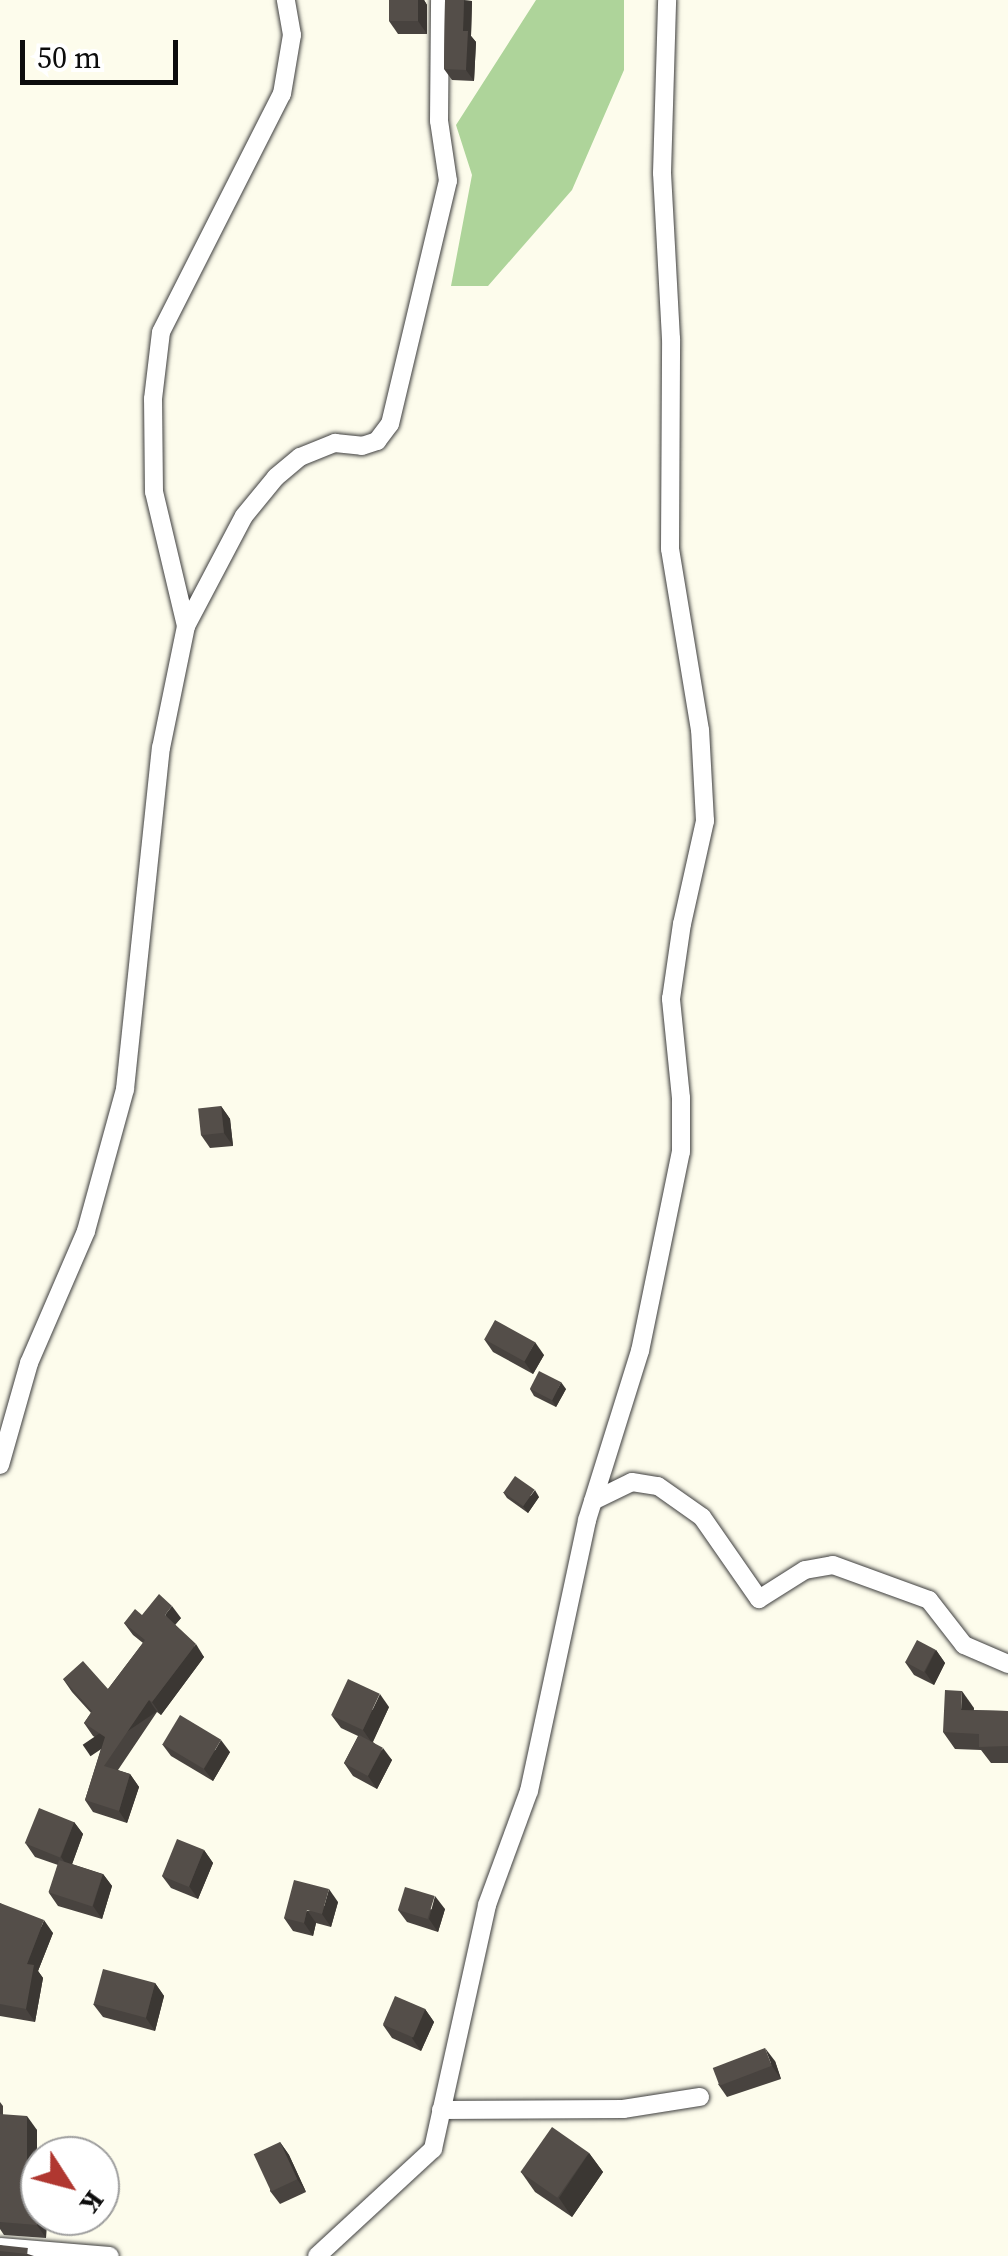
<!DOCTYPE html>
<style>
body{margin:0}
#map{position:relative;width:1008px;height:2256px;overflow:hidden;background:#fdfcec;font-family:"Source Serif 4",serif}
div>[style]{position:absolute}
[style*='--x']{left:calc(var(--x)*1px);top:calc(var(--y)*1px);width:calc(var(--w)*1px);rotate:calc(var(--a)*1deg)}
.forest>*{inset:0;background:#aed49a}
.roads{filter:drop-shadow(0 0 2px #3f3f3f) drop-shadow(0 0 2px #3f3f3f)}
.street>*{height:18px;margin:-9px;padding:0 9px;transform-origin:9px;border-radius:9px;background:#fff}
.wall>*{inset:0;background:#48433f}
.shaded-wall>*{inset:0;background:#3b3733;transform-origin:0 0}
.building>*{inset:0;background:#544e49;transform-origin:0 0}
span{translate:-50% -50%;white-space:nowrap;text-align:center;line-height:1.15;-webkit-text-stroke:10px #fff;paint-order:stroke}
.north{position:absolute;left:20px;top:2136px;width:100px;height:100px;box-sizing:border-box;background:#fff;border:2px solid #9e9e9e;border-radius:50%;rotate:126deg;font-size:28px;font-weight:700;line-height:40px;text-align:center;color:#0c0c0c}
.north::after{content:'';display:block;margin:auto;width:35px;height:45px;background:#b03730;clip-path:polygon(50% 0,100% 100%,50% 72%,0 100%)}
.scale{position:absolute;left:20px;top:40px;width:158px;height:45px;box-sizing:border-box;border:5px solid #0c0c0c;border-top:0;padding-left:12px;font-size:30px;line-height:35px;white-space:nowrap;color:#0c0c0c;-webkit-text-stroke:8px #fff;paint-order:stroke}
</style>
<div id="map">
<div class="forest">
<i style="clip-path:polygon(536px 0,624px 0,624px 70px,572px 190px,488px 286px,451px 286px,472px 175px,456px 125px)"></i>
</div>
<div class="roads">
<div class="street">
<i style="--x:186;--y:626;--w:124;--a:-62.2"></i>
<i style="--x:244;--y:516;--w:50;--a:-50.6"></i>
<i style="--x:276;--y:477;--w:31;--a:-40"></i>
<i style="--x:300;--y:457;--w:38;--a:-22"></i>
<i style="--x:335;--y:443;--w:27;--a:6"></i>
<i style="--x:362;--y:446;--w:16;--a:-18"></i>
<i style="--x:377;--y:441;--w:21;--a:-53"></i>
<i style="--x:390;--y:424;--w:250;--a:-76.6"></i>
<i style="--x:448;--y:181;--w:61;--a:-98.5"></i>
<i style="--x:439;--y:121;--w:121;--a:-89.5"></i>
<i style="--x:0;--y:1465;--w:106;--a:-74.1"></i>
<i style="--x:29;--y:1363;--w:144;--a:-66.6"></i>
<i style="--x:86;--y:1231;--w:147;--a:-74.6"></i>
<i style="--x:125;--y:1089;--w:343;--a:-84"></i>
<i style="--x:161;--y:748;--w:125;--a:-78.4"></i>
<i style="--x:186;--y:626;--w:138;--a:-103.4"></i>
<i style="--x:154;--y:492;--w:93;--a:-90.6"></i>
<i style="--x:153;--y:399;--w:67;--a:-83.2"></i>
<i style="--x:161;--y:332;--w:267;--a:-63.1"></i>
<i style="--x:282;--y:94;--w:60;--a:-80.4"></i>
<i style="--x:292;--y:35;--w:36;--a:-100"></i>
<i style="--x:593;--y:1501;--w:43;--a:-26"></i>
<i style="--x:632;--y:1482;--w:26;--a:9"></i>
<i style="--x:658;--y:1486;--w:54;--a:35.2"></i>
<i style="--x:702;--y:1517;--w:100;--a:55.2"></i>
<i style="--x:759;--y:1599;--w:54;--a:-32.2"></i>
<i style="--x:805;--y:1570;--w:28;--a:-10"></i>
<i style="--x:833;--y:1565;--w:102;--a:20"></i>
<i style="--x:929;--y:1600;--w:57;--a:52.1"></i>
<i style="--x:964;--y:1645;--w:48;--a:23.4"></i>
<i style="--x:441;--y:2110;--w:182;--a:-0.3"></i>
<i style="--x:623;--y:2109;--w:78;--a:-8.9"></i>
<i style="--x:0;--y:2247;--w:110;--a:4.7"></i>
<i style="--x:317;--y:2256;--w:158;--a:-42.7"></i>
<i style="--x:433;--y:2149;--w:250;--a:-77.5"></i>
<i style="--x:487;--y:1905;--w:121;--a:-69.8"></i>
<i style="--x:529;--y:1791;--w:277;--a:-77.9"></i>
<i style="--x:587;--y:1520;--w:177;--a:-72.6"></i>
<i style="--x:640;--y:1351;--w:203;--a:-78.4"></i>
<i style="--x:681;--y:1152;--w:54;--a:-90"></i>
<i style="--x:681;--y:1098;--w:100;--a:-95.8"></i>
<i style="--x:671;--y:999;--w:76;--a:-81.7"></i>
<i style="--x:682;--y:924;--w:106;--a:-77.4"></i>
<i style="--x:705;--y:821;--w:91;--a:-93.1"></i>
<i style="--x:700;--y:730;--w:183;--a:-99.4"></i>
<i style="--x:670;--y:549;--w:210;--a:-89.7"></i>
<i style="--x:671;--y:339;--w:166;--a:-93.1"></i>
<i style="--x:662;--y:173;--w:173;--a:-88.3"></i>
</div>
</div>
<div class="wall">
<i style="clip-path:polygon(389px 0,424px 0,427px 5px,427px 34px,398px 34px,389px 21px)"></i>
<i style="clip-path:polygon(445px 0,472px 1px,471px 36px,476px 42px,474px 81px,452px 80px,444px 69px)"></i>
<i style="clip-path:polygon(221px 1106px,230px 1119px,233px 1146px,210px 1148px,201px 1135px)"></i>
<i style="clip-path:polygon(484px 1339px,544px 1355px,533px 1374px,493px 1352px)"></i>
<i style="clip-path:polygon(530px 1389px,566px 1389px,556px 1407px,534px 1396px)"></i>
<i style="clip-path:polygon(503px 1492px,539px 1497px,528px 1513px,507px 1498px)"></i>
<i style="clip-path:polygon(142px 1615px,181px 1618px,175px 1625px,204px 1657px,161px 1715px,157px 1712px,118px 1770px,130px 1774px,139px 1787px,127px 1823px,93px 1812px,85px 1800px,103px 1742px,93px 1736px,84px 1723px,91px 1713px,72px 1692px,63px 1679px,108px 1689px,143px 1643px,133px 1635px,124px 1623px)"></i>
<i style="clip-path:polygon(936px 1650px,945px 1663px,934px 1685px,914px 1675px,905px 1662px)"></i>
<i style="clip-path:polygon(389px 1707px,373px 1742px,392px 1760px,377px 1789px,353px 1776px,344px 1763px,358px 1736px,341px 1728px,332px 1716px)"></i>
<i style="clip-path:polygon(974px 1708px,973px 1710px,1008px 1711px,1008px 1763px,991px 1763px,981px 1750px,955px 1749px,943px 1732px)"></i>
<i style="clip-path:polygon(162px 1744px,230px 1752px,213px 1781px,171px 1756px)"></i>
<i style="clip-path:polygon(74px 1822px,83px 1834px,72px 1864px,103px 1874px,112px 1886px,102px 1919px,58px 1906px,49px 1893px,58px 1865px,35px 1857px,26px 1844px)"></i>
<i style="clip-path:polygon(204px 1850px,213px 1863px,198px 1899px,171px 1888px,162px 1876px)"></i>
<i style="clip-path:polygon(338px 1902px,331px 1927px,316px 1923px,313px 1936px,293px 1931px,284px 1918px)"></i>
<i style="clip-path:polygon(0 1903px,53px 1933px,38px 1971px,43px 1978px,35px 2022px,0 2016px)"></i>
<i style="clip-path:polygon(445px 1909px,438px 1932px,407px 1922px,398px 1910px)"></i>
<i style="clip-path:polygon(155px 1983px,164px 1996px,155px 2031px,103px 2017px,93px 2004px)"></i>
<i style="clip-path:polygon(425px 2009px,434px 2022px,421px 2051px,392px 2038px,383px 2025px)"></i>
<i style="clip-path:polygon(775px 2061px,781px 2079px,727px 2097px,718px 2084px)"></i>
<i style="clip-path:polygon(0 2102px,3px 2106px,3px 2115px,37px 2130px,37px 2192px,40px 2195px,40px 2216px,47px 2216px,46px 2238px,4px 2235px,0 2229px)"></i>
<i style="clip-path:polygon(280px 2142px,289px 2155px,306px 2192px,280px 2204px,270px 2191px)"></i>
<i style="clip-path:polygon(589px 2153px,603px 2172px,572px 2217px,535px 2192px,521px 2172px)"></i>
<i style="clip-path:polygon(0 2245px,34px 2256px,0 2256px)"></i>
</div>
<div class="shaded-wall">
<i style="clip-path:polygon(418px 0,424px 0,427px 5px,427px 34px,418px 21px)"></i>
<i style="clip-path:polygon(464px 0,472px 1px,471px 36px,476px 42px,474px 81px,466px 70px,463px 31px)"></i>
<i style="clip-path:polygon(221px 1106px,230px 1119px,233px 1146px,224px 1133px)"></i>
<i style="clip-path:polygon(535px 1342px,544px 1355px,533px 1374px,524px 1361px)"></i>
<i style="clip-path:polygon(561px 1382px,566px 1389px,556px 1407px,552px 1400px)"></i>
<i style="clip-path:polygon(535px 1490px,539px 1497px,528px 1513px,523px 1506px)"></i>
<i style="clip-path:polygon(172px 1606px,181px 1618px,173px 1627px,165px 1615px)"></i>
<i style="clip-path:polygon(196px 1644px,204px 1657px,161px 1715px,152px 1702px)"></i>
<i style="clip-path:polygon(936px 1650px,945px 1663px,934px 1685px,925px 1672px)"></i>
<i style="clip-path:polygon(962px 1691px,974px 1708px,973px 1726px,961px 1710px)"></i>
<i style="clip-path:polygon(380px 1694px,389px 1707px,372px 1743px,363px 1730px)"></i>
<i style="left:149px;top:1700px;width:14px;height:80px;rotate:56deg"></i>
<i style="clip-path:polygon(221px 1740px,230px 1752px,213px 1781px,204px 1769px)"></i>
<i style="clip-path:polygon(383px 1748px,392px 1760px,377px 1789px,368px 1776px)"></i>
<i style="clip-path:polygon(130px 1774px,139px 1787px,127px 1823px,119px 1811px)"></i>
<i style="clip-path:polygon(74px 1822px,83px 1834px,70px 1870px,61px 1857px)"></i>
<i style="clip-path:polygon(204px 1850px,213px 1863px,198px 1899px,189px 1886px)"></i>
<i style="clip-path:polygon(103px 1874px,112px 1886px,102px 1919px,93px 1906px)"></i>
<i style="clip-path:polygon(329px 1889px,338px 1902px,331px 1927px,322px 1914px)"></i>
<i style="clip-path:polygon(435px 1896px,445px 1909px,438px 1932px,429px 1919px)"></i>
<i style="clip-path:polygon(307px 1910px,316px 1923px,313px 1936px,304px 1923px)"></i>
<i style="clip-path:polygon(44px 1920px,53px 1933px,38px 1971px,43px 1978px,35px 2022px,26px 2009px,27px 1964px)"></i>
<i style="clip-path:polygon(155px 1983px,164px 1996px,155px 2031px,146px 2018px)"></i>
<i style="clip-path:polygon(425px 2009px,434px 2022px,421px 2051px,412px 2038px)"></i>
<i style="clip-path:polygon(765px 2048px,775px 2061px,781px 2079px,772px 2066px)"></i>
<i style="clip-path:polygon(27px 2116px,37px 2130px,37px 2205px,27px 2192px)"></i>
<i style="clip-path:polygon(280px 2142px,289px 2155px,306px 2192px,297px 2179px)"></i>
<i style="clip-path:polygon(589px 2153px,603px 2172px,572px 2217px,559px 2198px)"></i>
<i style="clip-path:polygon(38px 2192px,40px 2195px,40px 2216px,47px 2216px,46px 2238px,37px 2225px)"></i>
</div>
<div class="building">
<i style="left:389px;top:0;width:29px;height:21px"></i>
<i style="clip-path:polygon(445px 0,464px 0,463px 31px,468px 31px,466px 70px,444px 69px)"></i>
<i style="left:221px;top:1106px;width:27px;height:23px;rotate:84deg"></i>
<i style="left:495px;top:1320px;width:46px;height:22px;rotate:29deg"></i>
<i style="left:539px;top:1371px;width:25px;height:20px;rotate:27deg"></i>
<i style="left:515px;top:1476px;width:24px;height:20px;rotate:35deg"></i>
<i style="clip-path:polygon(159px 1594px,172px 1606px,165px 1615px,196px 1644px,152px 1702px,149px 1700px,104px 1766px,130px 1774px,119px 1811px,85px 1800px,105px 1737px,84px 1723px,92px 1711px,63px 1679px,83px 1661px,108px 1689px,145px 1640px,124px 1623px,135px 1609px,142px 1615px)"></i>
<i style="left:917px;top:1640px;width:21px;height:25px;rotate:28deg"></i>
<i style="left:348px;top:1679px;width:35px;height:40px;rotate:25deg"></i>
<i style="clip-path:polygon(945px 1690px,962px 1691px,961px 1710px,1008px 1711px,1008px 1746px,979px 1747px,979px 1734px,943px 1732px)"></i>
<i style="left:180px;top:1715px;width:48px;height:34px;rotate:31deg"></i>
<i style="left:359px;top:1735px;width:27px;height:32px;rotate:28deg"></i>
<i style="left:39px;top:1808px;width:38px;height:38px;rotate:22deg"></i>
<i style="left:177px;top:1839px;width:29px;height:40px;rotate:22deg"></i>
<i style="left:59px;top:1860px;width:46px;height:34px;rotate:18deg"></i>
<i style="clip-path:polygon(294px 1880px,329px 1889px,322px 1914px,307px 1910px,304px 1923px,284px 1918px)"></i>
<i style="left:405px;top:1887px;width:31px;height:24px;rotate:17deg"></i>
<i style="clip-path:polygon(0 1903px,44px 1920px,27px 1964px,34px 1965px,26px 2009px,0 2004px)"></i>
<i style="left:103px;top:1969px;width:54px;height:36px;rotate:15deg"></i>
<i style="left:395px;top:1996px;width:33px;height:31px;rotate:23deg"></i>
<i style="left:765px;top:2048px;width:19px;height:56px;rotate:69deg"></i>
<i style="clip-path:polygon(0 2114px,27px 2116px,27px 2192px,38px 2192px,37px 2225px,0 2222px)"></i>
<i style="left:552px;top:2127px;width:45px;height:55px;rotate:35deg"></i>
<i style="left:280px;top:2142px;width:41px;height:29px;rotate:65deg"></i>
<i style="left:0;top:2245px;width:28px;height:6px;rotate:6deg"></i>
</div>
<div class="north">K</div>
<div class="scale">50 m</div>
</div>
